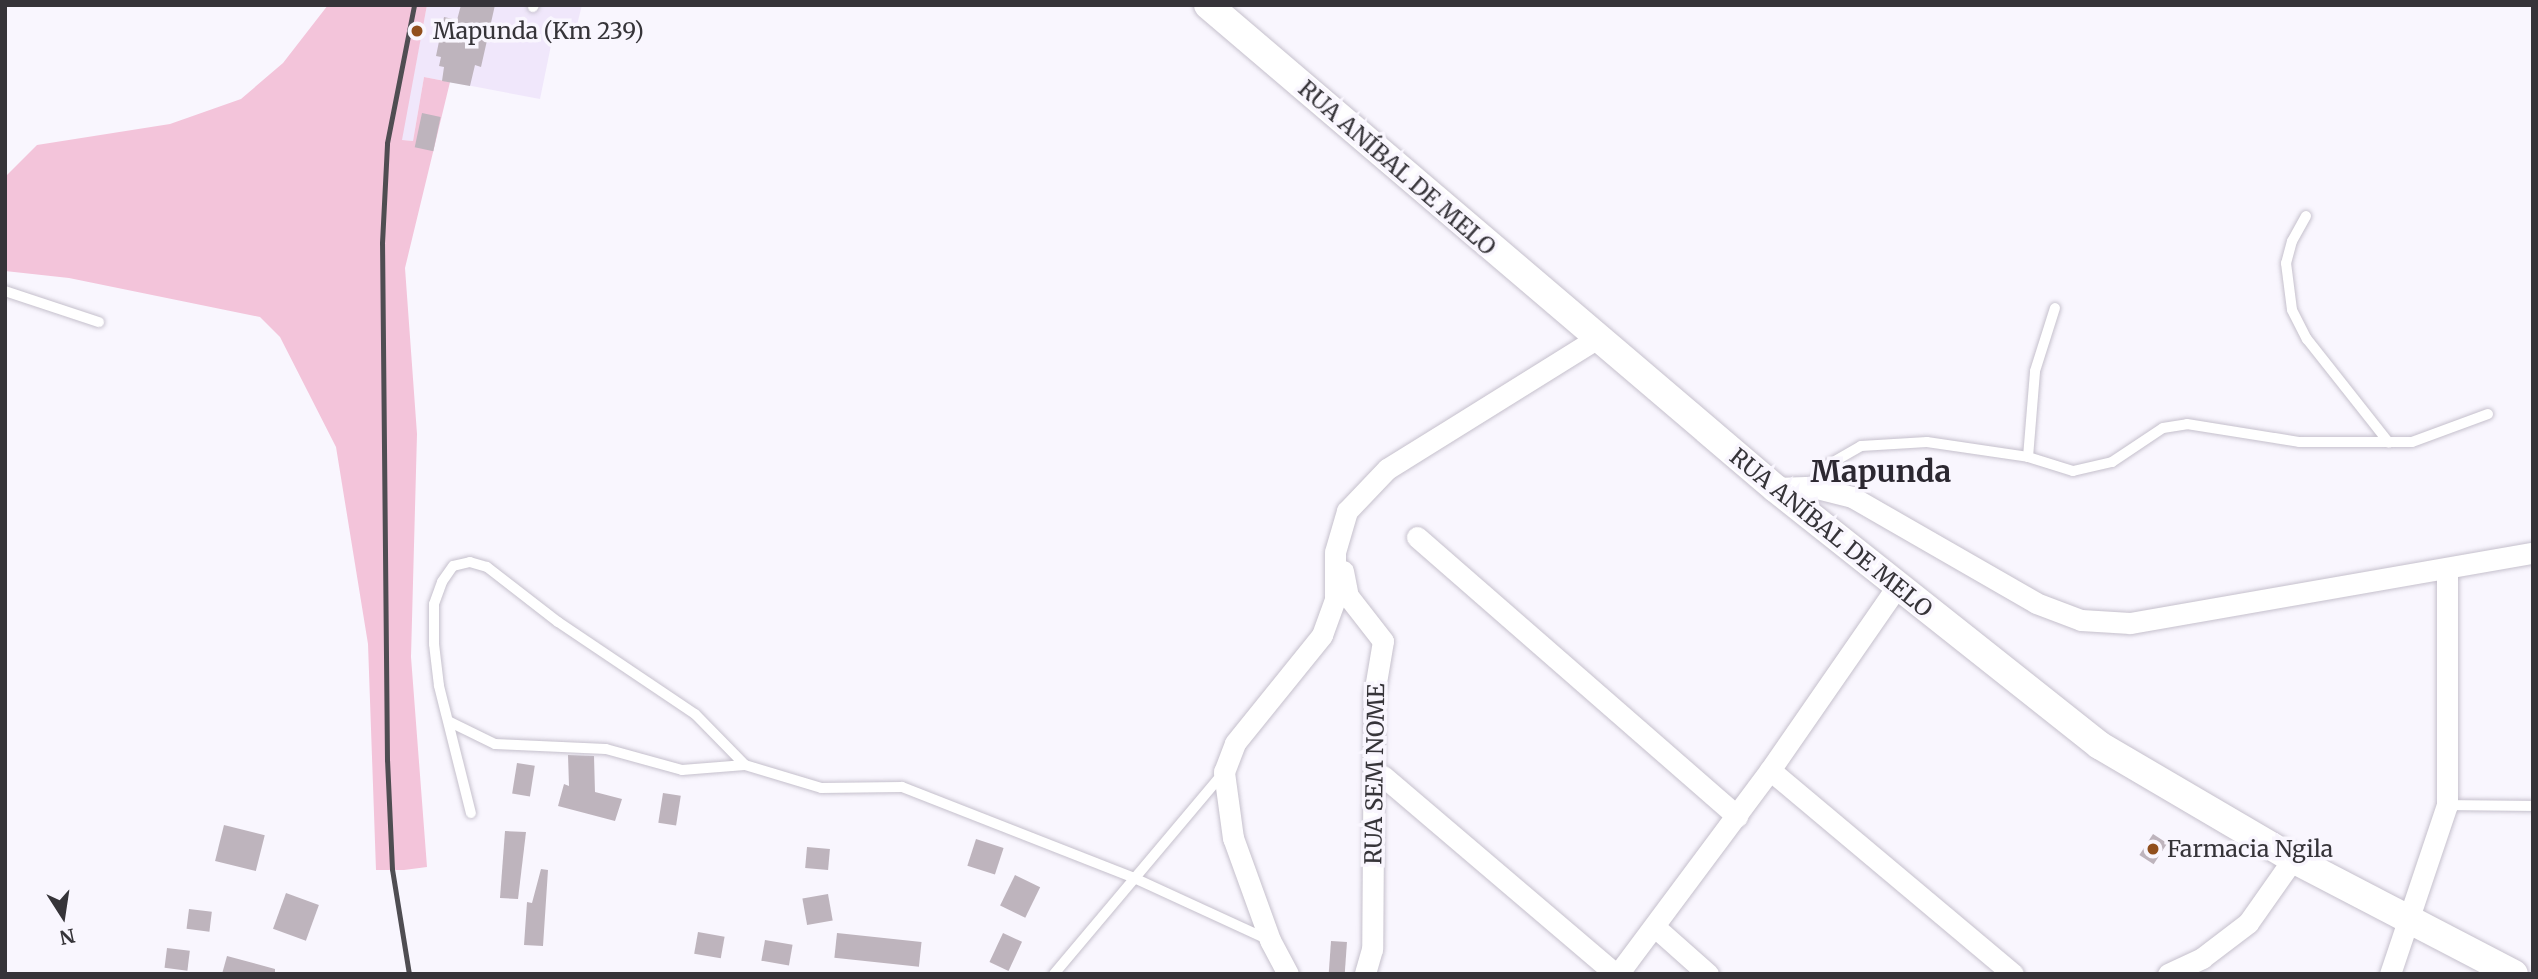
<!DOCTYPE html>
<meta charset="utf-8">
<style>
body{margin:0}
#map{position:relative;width:2538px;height:979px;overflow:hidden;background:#f9f6fe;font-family:Merriweather,serif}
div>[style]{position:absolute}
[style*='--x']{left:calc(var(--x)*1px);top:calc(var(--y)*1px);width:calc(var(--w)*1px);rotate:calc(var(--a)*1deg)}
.built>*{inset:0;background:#f0e7fb}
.green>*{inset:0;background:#f3c4da}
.building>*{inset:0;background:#beb4bd;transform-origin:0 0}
.roads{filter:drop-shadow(0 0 2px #c5c0cc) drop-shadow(0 0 2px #c5c0cc)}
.service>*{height:10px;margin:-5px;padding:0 5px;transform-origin:5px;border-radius:5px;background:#fff}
.minor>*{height:21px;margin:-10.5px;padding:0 10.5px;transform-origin:10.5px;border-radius:10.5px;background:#fff}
.tertiary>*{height:28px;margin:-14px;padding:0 14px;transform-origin:14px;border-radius:14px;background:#fff}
.rail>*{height:5px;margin:-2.5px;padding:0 2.5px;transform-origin:2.5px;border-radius:2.5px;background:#4f4d52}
.dots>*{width:19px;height:19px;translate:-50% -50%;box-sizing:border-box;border:4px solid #f9f6fe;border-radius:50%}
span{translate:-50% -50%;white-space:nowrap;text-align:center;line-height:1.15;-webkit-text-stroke:7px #f9f6fe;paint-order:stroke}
.poi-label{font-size:23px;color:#363439}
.left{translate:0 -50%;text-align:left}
.street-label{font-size:23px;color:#363439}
.district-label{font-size:30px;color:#2c2831;font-weight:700}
.frame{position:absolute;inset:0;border:7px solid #363439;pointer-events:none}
.north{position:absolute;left:28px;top:881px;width:70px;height:70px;-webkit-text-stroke:5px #f9f6fe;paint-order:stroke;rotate:168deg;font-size:19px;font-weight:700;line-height:28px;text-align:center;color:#363439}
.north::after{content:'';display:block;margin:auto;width:24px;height:32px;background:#363439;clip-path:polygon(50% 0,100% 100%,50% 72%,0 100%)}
</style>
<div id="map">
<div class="built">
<i style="clip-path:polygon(427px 5px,582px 5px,577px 25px,556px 21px,540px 99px,424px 77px,413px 141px,401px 140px)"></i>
</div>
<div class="green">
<i style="clip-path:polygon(328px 5px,427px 5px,402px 140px,413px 141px,424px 77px,450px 82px,405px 268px,417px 434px,411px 657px,427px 867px,404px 870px,376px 870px,368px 644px,336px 447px,280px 337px,260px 317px,69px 278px,5px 271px,5px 177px,37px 145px,170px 124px,241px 99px,283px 63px)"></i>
</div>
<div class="building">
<i style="clip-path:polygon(461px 5px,495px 5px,481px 67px,475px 65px,470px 86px,442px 81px,444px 67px,439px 66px,441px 57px,436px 56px,444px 17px,457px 20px)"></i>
<i style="left:422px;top:113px;width:19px;height:35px;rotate:12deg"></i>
<i style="clip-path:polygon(568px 755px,594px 756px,595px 792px,622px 799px,615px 821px,558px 806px,564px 784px,569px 786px)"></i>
<i style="left:517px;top:763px;width:18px;height:31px;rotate:9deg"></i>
<i style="left:663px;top:793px;width:18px;height:30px;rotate:9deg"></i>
<i style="left:224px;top:825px;width:42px;height:37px;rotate:14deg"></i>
<i style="clip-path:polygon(505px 831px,526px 832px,518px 899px,500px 898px)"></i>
<i style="left:2153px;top:834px;width:17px;height:25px;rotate:33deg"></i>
<i style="left:976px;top:839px;width:29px;height:28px;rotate:18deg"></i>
<i style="left:807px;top:847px;width:23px;height:21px;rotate:5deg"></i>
<i style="clip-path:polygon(541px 869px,548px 870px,543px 946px,524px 945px,527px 902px,532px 903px)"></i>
<i style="left:1015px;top:875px;width:28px;height:34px;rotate:26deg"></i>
<i style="left:286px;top:893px;width:35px;height:38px;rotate:20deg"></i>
<i style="left:828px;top:894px;width:27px;height:26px;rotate:80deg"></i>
<i style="left:189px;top:909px;width:23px;height:20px;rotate:7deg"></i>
<i style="left:698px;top:932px;width:27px;height:22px;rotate:10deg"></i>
<i style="left:837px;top:933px;width:85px;height:25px;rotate:6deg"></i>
<i style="left:1003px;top:933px;width:21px;height:32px;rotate:25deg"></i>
<i style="left:765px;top:940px;width:28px;height:21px;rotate:10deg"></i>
<i style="left:1331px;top:941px;width:16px;height:33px;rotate:4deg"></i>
<i style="left:167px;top:948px;width:23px;height:20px;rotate:7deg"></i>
<i style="clip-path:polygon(227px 956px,275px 969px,275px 974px,222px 974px)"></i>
</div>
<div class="roads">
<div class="service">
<i style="--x:533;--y:7;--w:2;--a:-63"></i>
<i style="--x:2306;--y:216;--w:29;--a:119"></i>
<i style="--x:2292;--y:241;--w:23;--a:105"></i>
<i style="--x:2286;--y:263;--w:47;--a:82.7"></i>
<i style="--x:2292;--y:310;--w:33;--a:63"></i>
<i style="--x:2307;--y:339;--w:132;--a:51.7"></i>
<i style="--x:5;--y:291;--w:99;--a:18.3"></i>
<i style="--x:2028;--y:457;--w:86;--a:-85.3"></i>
<i style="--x:2035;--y:371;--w:66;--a:-72.4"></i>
<i style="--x:1813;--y:487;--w:20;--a:-66"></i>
<i style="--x:1821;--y:469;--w:46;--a:-29.9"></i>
<i style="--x:1861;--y:446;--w:66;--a:-3.5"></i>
<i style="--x:1927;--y:442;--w:102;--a:8.4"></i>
<i style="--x:2028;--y:457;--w:47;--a:17.3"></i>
<i style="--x:2073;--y:471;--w:40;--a:-13"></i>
<i style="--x:2112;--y:462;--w:61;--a:-33.7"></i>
<i style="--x:2163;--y:428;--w:24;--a:-9"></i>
<i style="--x:2187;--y:424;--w:113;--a:9.1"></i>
<i style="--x:2299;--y:442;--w:113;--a:0"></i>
<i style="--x:2412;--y:442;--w:81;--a:-20.2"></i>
<i style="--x:450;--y:722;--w:50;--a:26.1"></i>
<i style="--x:495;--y:744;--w:111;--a:2.6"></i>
<i style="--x:606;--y:749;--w:79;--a:15.4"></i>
<i style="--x:682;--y:770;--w:63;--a:-4.5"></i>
<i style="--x:745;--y:765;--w:71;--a:-134.4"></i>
<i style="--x:695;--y:714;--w:165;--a:-146.1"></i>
<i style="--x:558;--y:622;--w:90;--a:-142.2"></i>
<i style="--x:487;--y:567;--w:18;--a:-164"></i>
<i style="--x:470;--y:562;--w:17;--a:167"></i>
<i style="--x:453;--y:566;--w:19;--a:125"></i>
<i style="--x:442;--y:582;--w:23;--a:110"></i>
<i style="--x:434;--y:604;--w:40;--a:90"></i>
<i style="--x:434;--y:644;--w:42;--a:83.2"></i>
<i style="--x:439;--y:686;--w:131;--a:75.9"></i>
<i style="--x:745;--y:765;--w:79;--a:16.8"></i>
<i style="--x:821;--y:788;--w:81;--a:-0.7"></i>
<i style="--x:902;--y:787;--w:247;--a:21.4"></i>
<i style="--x:1132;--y:877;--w:149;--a:24.7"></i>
<i style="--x:2447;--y:805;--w:86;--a:0.7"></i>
<i style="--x:1054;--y:974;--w:264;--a:-49.9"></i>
</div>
<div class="minor">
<i style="--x:1775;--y:488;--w:38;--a:-2"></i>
<i style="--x:1813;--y:487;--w:40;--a:14.4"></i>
<i style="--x:1852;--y:497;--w:212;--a:29.9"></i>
<i style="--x:2036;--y:603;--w:48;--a:20.7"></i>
<i style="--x:2081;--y:620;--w:49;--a:3.5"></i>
<i style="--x:2130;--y:623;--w:409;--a:-9.9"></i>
<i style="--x:1417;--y:537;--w:425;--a:41.1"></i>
<i style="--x:1343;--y:571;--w:25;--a:79"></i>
<i style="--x:1348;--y:596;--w:57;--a:52.1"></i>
<i style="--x:1383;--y:641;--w:54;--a:99.6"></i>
<i style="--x:1374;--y:694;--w:255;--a:90.4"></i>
<i style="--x:1372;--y:949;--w:26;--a:106"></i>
<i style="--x:1770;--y:770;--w:317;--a:40"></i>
<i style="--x:1383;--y:776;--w:306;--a:40.4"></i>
<i style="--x:1655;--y:927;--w:71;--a:41.6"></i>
<i style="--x:1288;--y:974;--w:38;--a:-118"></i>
<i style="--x:1270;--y:940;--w:109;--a:-109.9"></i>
<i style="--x:1233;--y:838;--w:67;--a:-97.8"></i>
<i style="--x:1224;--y:772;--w:31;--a:-69"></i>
<i style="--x:1235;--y:743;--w:139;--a:-51.1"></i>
<i style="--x:1322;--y:635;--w:37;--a:-70"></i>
<i style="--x:1335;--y:600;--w:48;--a:-90"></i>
<i style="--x:1335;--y:552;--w:43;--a:-73.7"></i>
<i style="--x:1347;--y:511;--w:58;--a:-46.4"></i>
<i style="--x:1387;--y:469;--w:246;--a:-31.9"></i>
<i style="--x:1618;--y:974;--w:254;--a:-53.3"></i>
<i style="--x:1770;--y:770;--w:221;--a:-55.3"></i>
<i style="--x:2168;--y:974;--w:38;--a:-25"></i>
<i style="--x:2202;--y:958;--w:58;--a:-37.3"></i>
<i style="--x:2248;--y:923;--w:78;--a:-54.9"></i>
<i style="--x:2390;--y:974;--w:178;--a:-71.4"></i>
<i style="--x:2447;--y:805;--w:237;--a:-90"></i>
</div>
<div class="tertiary">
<i style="--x:1208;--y:5;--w:745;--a:40.43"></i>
<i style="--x:1775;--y:488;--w:414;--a:38.4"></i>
<i style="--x:2099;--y:745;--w:225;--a:30.4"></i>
<i style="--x:2293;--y:859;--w:249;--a:27.5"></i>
</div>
</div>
<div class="rail">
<i style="--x:409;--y:974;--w:106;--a:-99.2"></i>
<i style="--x:392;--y:869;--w:109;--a:-92.6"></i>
<i style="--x:387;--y:760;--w:517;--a:-90.55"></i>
<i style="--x:382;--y:243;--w:100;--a:-87.1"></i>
<i style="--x:387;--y:143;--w:141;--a:-78.9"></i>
</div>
<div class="dots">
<i style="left:417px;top:31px;background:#914f1d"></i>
<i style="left:2153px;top:849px;background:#914f1d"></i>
</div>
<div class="poi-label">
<span class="left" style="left:433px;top:31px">Mapunda (Km 239)</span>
<span class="left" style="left:2167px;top:849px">Farmacia Ngila</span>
</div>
<div class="street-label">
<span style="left:1397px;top:168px;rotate:41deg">RUA ANÍBAL DE MELO</span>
<span style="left:1831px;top:533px;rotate:39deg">RUA ANÍBAL DE MELO</span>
<span style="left:1375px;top:774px;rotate:-89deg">RUA SEM NOME</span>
</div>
<div class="district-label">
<span style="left:1881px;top:471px">Mapunda</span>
</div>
<div class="frame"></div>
<div class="north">N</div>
</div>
